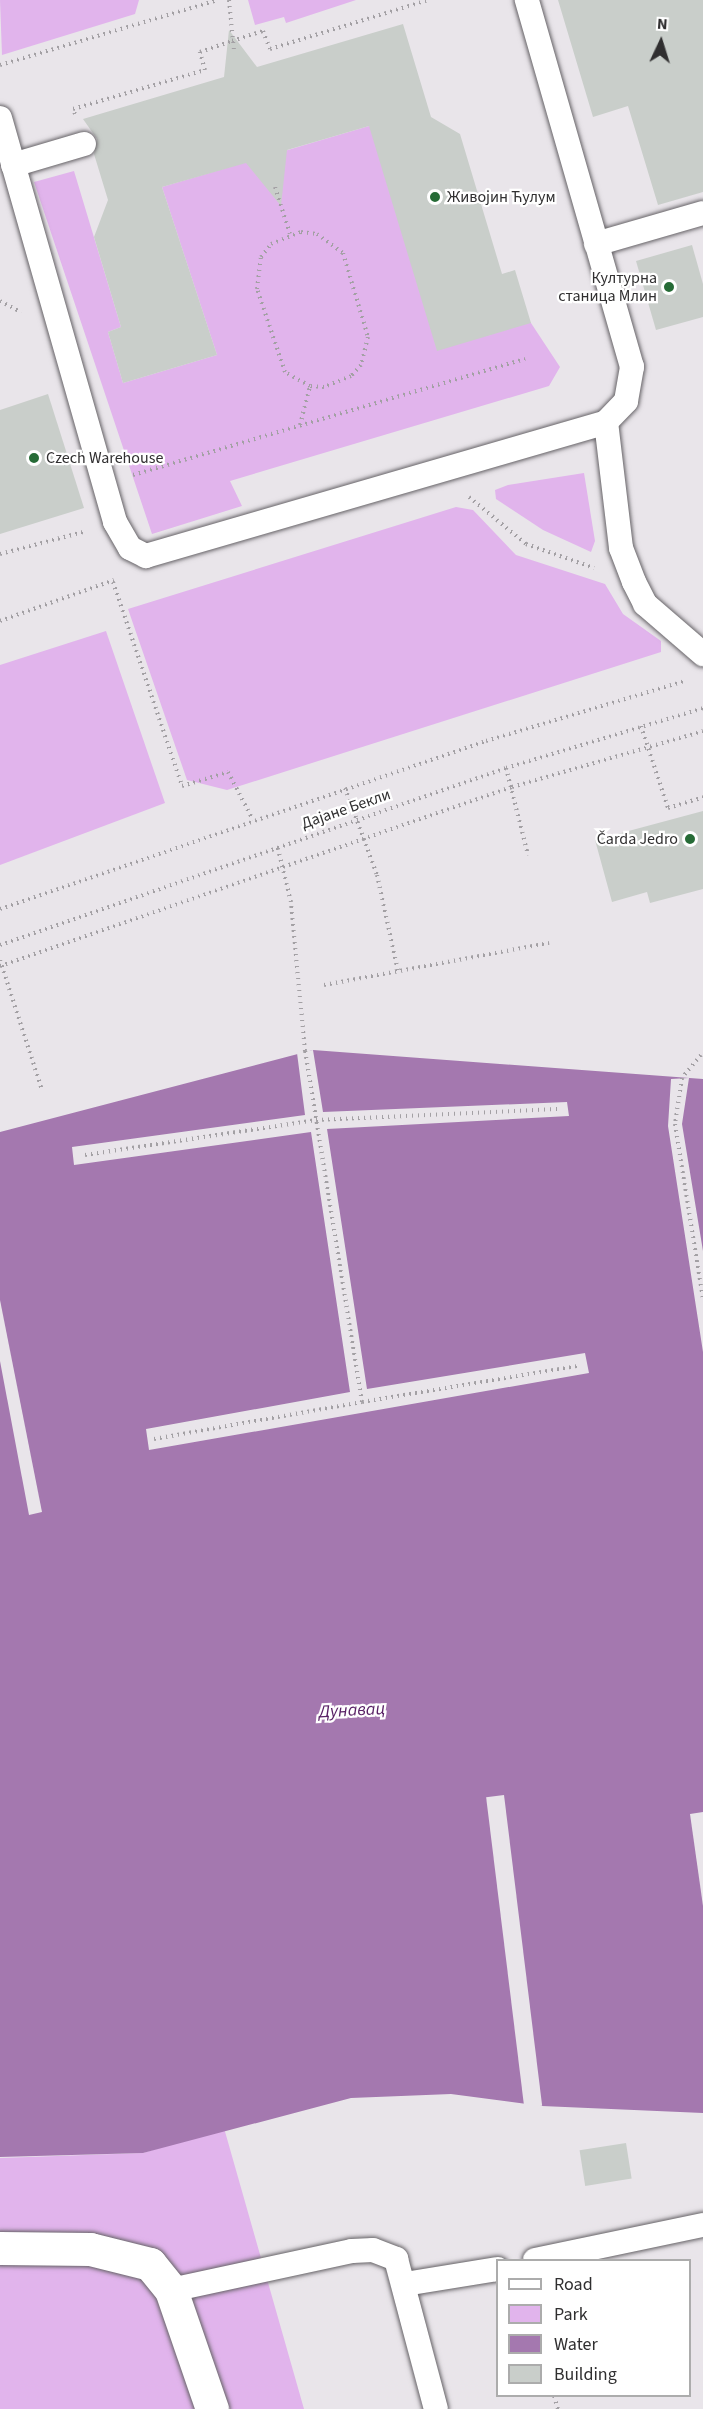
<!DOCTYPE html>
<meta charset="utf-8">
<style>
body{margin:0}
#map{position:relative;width:703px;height:2409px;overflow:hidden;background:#e9e5ea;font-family:"Source Sans 3",sans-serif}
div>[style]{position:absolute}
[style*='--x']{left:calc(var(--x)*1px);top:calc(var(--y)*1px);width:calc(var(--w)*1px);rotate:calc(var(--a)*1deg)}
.green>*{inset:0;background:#e1b4ec}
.water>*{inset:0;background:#a478af}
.pier>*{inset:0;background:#e9e5ea;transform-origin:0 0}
.building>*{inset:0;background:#c9ceca;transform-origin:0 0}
.path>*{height:4px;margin-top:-2px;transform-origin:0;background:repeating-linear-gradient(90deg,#a3a0a4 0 1.5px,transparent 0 6px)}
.roads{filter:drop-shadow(0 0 2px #666367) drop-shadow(0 0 2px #666367)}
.lane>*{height:24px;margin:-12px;padding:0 12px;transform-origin:12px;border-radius:12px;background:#fff}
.street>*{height:33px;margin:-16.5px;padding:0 16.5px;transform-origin:16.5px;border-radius:16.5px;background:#fff}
.dots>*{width:16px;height:16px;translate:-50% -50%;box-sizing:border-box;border:3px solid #fff;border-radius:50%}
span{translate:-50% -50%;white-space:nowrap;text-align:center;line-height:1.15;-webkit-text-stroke:4.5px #fff;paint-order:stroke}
.poi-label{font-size:16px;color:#302f30}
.left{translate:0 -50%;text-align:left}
.right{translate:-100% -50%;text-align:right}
.street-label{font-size:16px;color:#302f30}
.water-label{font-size:18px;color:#592266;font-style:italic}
.legend{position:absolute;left:496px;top:2259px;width:195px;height:138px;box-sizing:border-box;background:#fff;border:2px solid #acacac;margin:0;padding:8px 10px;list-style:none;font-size:18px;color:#302f30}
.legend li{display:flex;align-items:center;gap:12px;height:30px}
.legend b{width:30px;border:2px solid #acacac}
.north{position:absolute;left:631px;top:12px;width:60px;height:60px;-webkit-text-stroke:4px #fff;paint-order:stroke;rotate:4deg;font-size:16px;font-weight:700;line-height:24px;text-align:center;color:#302f30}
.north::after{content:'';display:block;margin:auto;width:21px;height:27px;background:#302f30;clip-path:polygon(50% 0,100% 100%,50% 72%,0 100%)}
</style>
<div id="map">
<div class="green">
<i style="clip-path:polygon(0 0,139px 0,135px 14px,2px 55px)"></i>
<i style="clip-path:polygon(248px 0,356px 0,286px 23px,284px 17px,255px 25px)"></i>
<i style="clip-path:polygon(369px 126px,531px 323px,560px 367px,549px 386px,230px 481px,242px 506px,152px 534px,34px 182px,74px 171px,121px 327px,108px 332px,123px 383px,217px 355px,162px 187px)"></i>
<i style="clip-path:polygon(584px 473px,595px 541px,591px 552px,543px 530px,496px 499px,495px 490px,508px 485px)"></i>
<i style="clip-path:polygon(456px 507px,473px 510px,516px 555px,605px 584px,623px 614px,661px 641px,661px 652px,227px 790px,187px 780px,128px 609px)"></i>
<i style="clip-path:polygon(106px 631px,165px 803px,0 865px,0 665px)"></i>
<i style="clip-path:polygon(224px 2128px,304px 2409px,0 2409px,0 2158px,143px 2153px)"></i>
</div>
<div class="water">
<i style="clip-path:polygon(313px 1050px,703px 1079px,703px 2113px,542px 2106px,451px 2094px,351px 2098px,143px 2153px,0 2157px,0 1132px)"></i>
</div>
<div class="pier">
<i style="clip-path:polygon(313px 1050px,323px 1112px,567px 1102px,569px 1116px,327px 1129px,367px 1389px,585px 1353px,589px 1373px,149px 1450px,146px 1429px,350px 1392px,311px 1132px,74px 1165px,72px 1147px,305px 1115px,297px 1053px)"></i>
<i style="clip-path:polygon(689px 1078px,682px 1124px,703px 1251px,703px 1352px,668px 1126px,671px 1079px)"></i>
<i style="clip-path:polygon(0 1300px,42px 1512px,29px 1515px,0 1361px)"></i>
<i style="left:504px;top:1795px;width:313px;height:18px;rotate:83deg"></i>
<i style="clip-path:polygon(703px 1812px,703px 1906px,690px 1814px)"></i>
</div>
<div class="building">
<i style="clip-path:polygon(558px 0,703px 0,703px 192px,658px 205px,628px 106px,593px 117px)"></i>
<i style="clip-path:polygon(403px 24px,431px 117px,460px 134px,502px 274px,515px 270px,531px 323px,437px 351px,369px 126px,287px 150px,281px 206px,246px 163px,162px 187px,217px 355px,123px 383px,108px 332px,121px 327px,94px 237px,108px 200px,94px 154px,97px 139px,83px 119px,224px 77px,229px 30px,257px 67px)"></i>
<i style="clip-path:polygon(692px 245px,703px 284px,703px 317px,656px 330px,636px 261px)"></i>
<i style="clip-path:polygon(48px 394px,84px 508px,0 534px,0 410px)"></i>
<i style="clip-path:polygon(703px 811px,703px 889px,650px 903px,647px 892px,612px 902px,595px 840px)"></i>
<i style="left:626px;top:2143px;width:36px;height:47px;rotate:81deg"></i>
</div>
<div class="path">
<i style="--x:229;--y:0;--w:50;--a:84.3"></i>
<i style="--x:0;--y:65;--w:227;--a:-16.6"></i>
<i style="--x:75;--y:114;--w:5;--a:-112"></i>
<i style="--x:73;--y:109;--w:138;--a:-16.5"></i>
<i style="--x:205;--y:70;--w:19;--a:-106"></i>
<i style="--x:200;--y:52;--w:34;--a:-19"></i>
<i style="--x:232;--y:41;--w:33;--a:-18"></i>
<i style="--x:263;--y:31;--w:19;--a:69"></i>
<i style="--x:270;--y:49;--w:165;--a:-17.2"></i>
<i style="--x:275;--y:187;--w:49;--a:72.3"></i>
<i style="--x:301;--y:232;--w:16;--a:7"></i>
<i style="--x:317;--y:234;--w:32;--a:36"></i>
<i style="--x:343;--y:253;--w:88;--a:73.4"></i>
<i style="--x:368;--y:337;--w:29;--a:104"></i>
<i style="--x:361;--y:365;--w:15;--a:132"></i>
<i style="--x:351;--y:376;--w:29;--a:158"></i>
<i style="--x:324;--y:387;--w:14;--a:-176"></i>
<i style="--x:310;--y:386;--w:29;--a:-151"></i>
<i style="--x:285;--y:372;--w:88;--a:-108.6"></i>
<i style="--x:257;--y:289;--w:32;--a:-83"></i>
<i style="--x:261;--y:257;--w:16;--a:-52"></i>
<i style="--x:271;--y:244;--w:32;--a:-22"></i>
<i style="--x:0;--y:301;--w:24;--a:28"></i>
<i style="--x:300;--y:425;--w:40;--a:-75.6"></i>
<i style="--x:133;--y:475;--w:409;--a:-16.5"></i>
<i style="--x:469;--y:497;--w:74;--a:39.5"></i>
<i style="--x:526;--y:544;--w:72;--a:19.4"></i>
<i style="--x:0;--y:554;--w:86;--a:-14.8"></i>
<i style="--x:113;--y:582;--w:215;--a:71.3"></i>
<i style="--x:182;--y:786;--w:48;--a:-16.9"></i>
<i style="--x:228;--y:772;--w:54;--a:62.5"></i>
<i style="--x:0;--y:621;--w:121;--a:-19.8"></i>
<i style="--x:641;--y:726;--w:86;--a:71.8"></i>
<i style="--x:668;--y:808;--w:37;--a:-17"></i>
<i style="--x:506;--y:768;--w:90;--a:75.8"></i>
<i style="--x:345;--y:788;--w:93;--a:69.8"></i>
<i style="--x:377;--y:875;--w:98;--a:77.7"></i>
<i style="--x:0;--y:909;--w:514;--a:-19.07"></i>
<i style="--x:486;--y:741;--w:208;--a:-16.8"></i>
<i style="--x:0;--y:945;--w:536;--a:-19.28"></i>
<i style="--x:506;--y:768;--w:206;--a:-16.9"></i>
<i style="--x:0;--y:960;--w:137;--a:72.1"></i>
<i style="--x:0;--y:966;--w:542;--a:-19.27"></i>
<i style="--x:512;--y:787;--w:199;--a:-16.3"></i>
<i style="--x:324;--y:985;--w:229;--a:-10.6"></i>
<i style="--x:701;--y:1055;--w:30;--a:130"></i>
<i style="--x:682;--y:1078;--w:47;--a:98.7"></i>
<i style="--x:675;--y:1124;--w:177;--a:80.9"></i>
<i style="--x:85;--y:1155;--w:234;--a:-8.6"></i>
<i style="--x:316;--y:1120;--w:246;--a:-2.6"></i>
<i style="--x:362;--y:1402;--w:219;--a:-9.5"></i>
<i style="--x:154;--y:1439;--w:211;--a:-10.1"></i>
<i style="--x:362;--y:1402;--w:356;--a:-99.2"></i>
<i style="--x:305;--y:1051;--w:150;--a:-95.4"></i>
<i style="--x:291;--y:902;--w:59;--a:-103.8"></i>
<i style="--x:554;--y:2396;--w:14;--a:73"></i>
</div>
<div class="roads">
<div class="lane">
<i style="--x:0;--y:118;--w:420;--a:74.1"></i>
<i style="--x:115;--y:522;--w:30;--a:60"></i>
<i style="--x:130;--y:548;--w:18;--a:27"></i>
<i style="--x:146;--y:556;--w:479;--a:-16.2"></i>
<i style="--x:606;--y:422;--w:29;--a:-46"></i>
<i style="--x:626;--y:401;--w:35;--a:-80"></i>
<i style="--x:632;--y:367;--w:382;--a:-106"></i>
<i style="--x:13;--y:165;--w:74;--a:-16.5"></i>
<i style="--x:596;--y:244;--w:111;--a:-16.2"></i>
<i style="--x:606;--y:422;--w:127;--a:83.2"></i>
<i style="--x:621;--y:548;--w:36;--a:69"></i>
<i style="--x:634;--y:582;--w:25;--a:63"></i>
<i style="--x:645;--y:604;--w:77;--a:40.8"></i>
<i style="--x:535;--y:2260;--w:172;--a:-11.8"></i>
<i style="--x:405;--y:2284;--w:94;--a:-9.2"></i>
<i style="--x:171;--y:2290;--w:185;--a:-12.2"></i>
<i style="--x:352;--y:2251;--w:21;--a:-3"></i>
<i style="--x:373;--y:2250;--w:25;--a:21"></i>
<i style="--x:396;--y:2259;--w:155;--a:75.1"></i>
</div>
<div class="street">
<i style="--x:0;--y:2248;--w:90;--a:0.6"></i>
<i style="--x:90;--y:2249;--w:62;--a:14"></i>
<i style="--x:150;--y:2264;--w:33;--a:51"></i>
<i style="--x:171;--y:2290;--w:126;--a:71"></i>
</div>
</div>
<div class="dots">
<i style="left:435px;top:197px;background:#266b36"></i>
<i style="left:669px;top:287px;background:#266b36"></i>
<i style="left:34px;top:458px;background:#266b36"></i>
<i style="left:690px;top:839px;background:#266b36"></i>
</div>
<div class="poi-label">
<span class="left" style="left:447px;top:197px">Живојин Ћулум</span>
<span class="right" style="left:657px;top:287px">Културна<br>станица Млин</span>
<span class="left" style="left:46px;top:458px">Czech Warehouse</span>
<span class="right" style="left:678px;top:839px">Čarda Jedro</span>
</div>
<div class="street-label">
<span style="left:346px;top:809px;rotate:-19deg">Дајане Бекли</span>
</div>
<div class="water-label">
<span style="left:352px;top:1711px;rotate:-3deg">Дунавац</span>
</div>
<ul class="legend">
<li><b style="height:8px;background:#fff"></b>Road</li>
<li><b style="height:16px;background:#e1b4ec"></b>Park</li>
<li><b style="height:16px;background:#a478af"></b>Water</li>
<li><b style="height:16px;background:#c9ceca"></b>Building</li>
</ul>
<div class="north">N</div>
</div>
